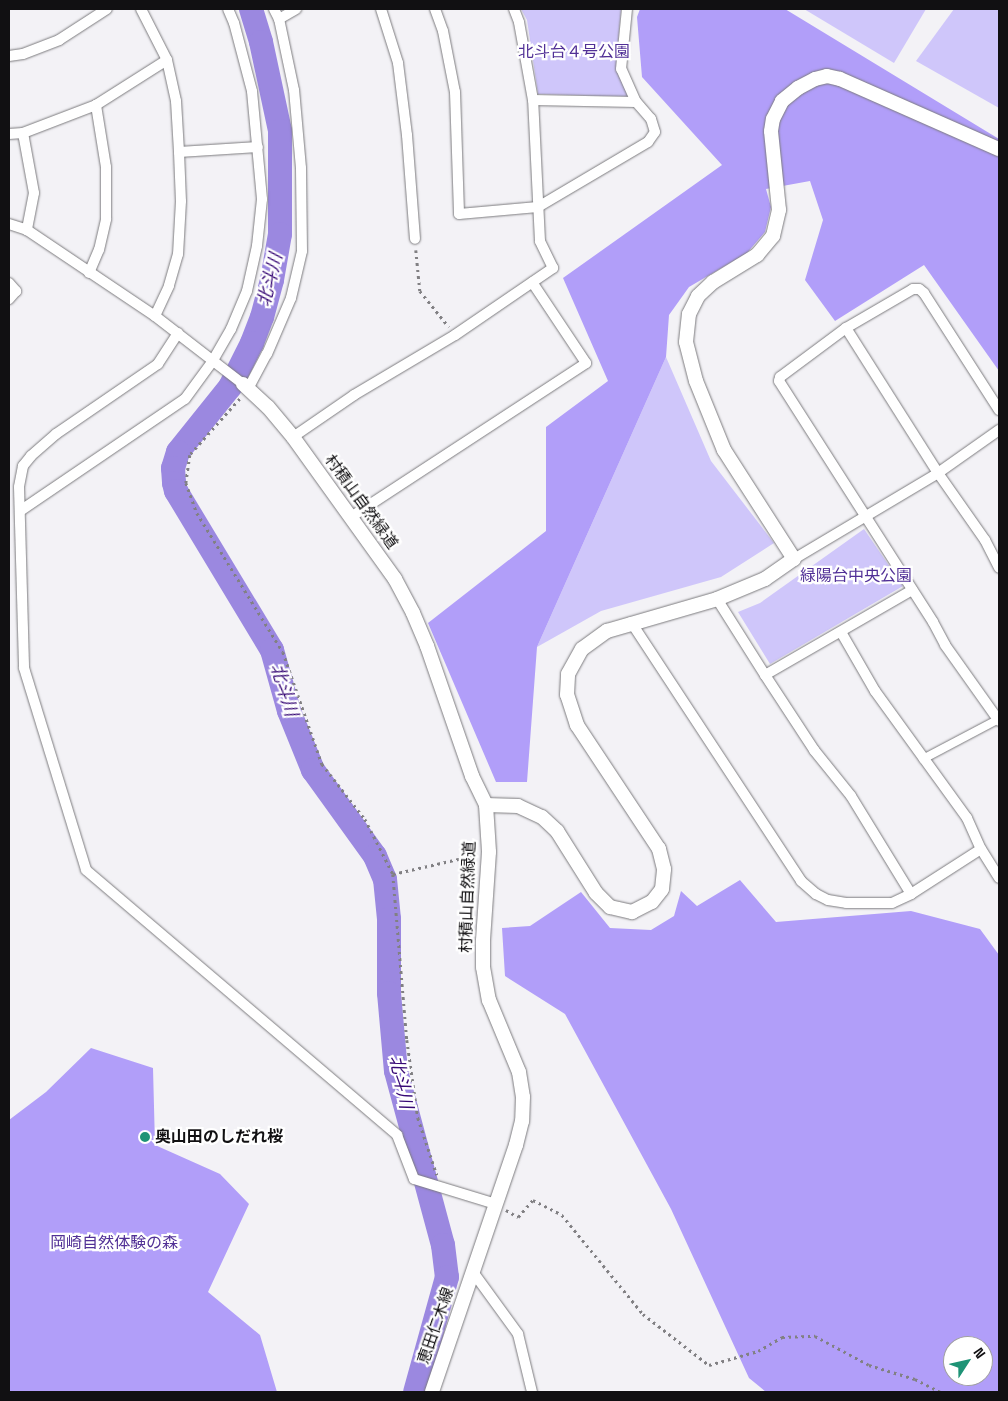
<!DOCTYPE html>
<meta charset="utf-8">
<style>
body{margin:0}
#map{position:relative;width:1008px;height:1401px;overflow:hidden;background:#f3f2f6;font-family:"Space Grotesk","Noto Sans JP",sans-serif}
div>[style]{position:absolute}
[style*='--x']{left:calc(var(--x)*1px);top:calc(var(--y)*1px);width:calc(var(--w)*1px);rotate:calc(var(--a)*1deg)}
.green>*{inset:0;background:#cfc6fa}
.forest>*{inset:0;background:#b19ef9}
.river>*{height:24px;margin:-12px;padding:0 12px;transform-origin:12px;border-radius:12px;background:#9b88e0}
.path>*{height:2.5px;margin-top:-1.25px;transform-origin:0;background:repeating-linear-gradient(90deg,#818083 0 2.5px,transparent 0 6.5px)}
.roads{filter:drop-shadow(0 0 1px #7c7b7e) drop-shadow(0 0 1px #7c7b7e)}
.pedestrian>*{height:8px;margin:-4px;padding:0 4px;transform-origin:4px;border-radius:4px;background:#fff}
.minor>*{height:10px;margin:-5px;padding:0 5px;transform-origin:5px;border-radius:5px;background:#fff}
.tertiary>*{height:14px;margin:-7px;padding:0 7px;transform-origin:7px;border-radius:7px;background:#fff}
.dots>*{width:14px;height:14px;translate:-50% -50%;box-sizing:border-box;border:2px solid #fff;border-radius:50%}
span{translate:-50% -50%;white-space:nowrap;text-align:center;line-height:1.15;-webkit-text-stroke:4.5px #fff;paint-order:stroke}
.park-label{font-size:16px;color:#513096}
.street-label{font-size:16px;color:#111012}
.poi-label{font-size:16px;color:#111012;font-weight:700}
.left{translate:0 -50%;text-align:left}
.water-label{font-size:18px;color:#370975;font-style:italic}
.frame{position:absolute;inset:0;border:10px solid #111012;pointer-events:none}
.north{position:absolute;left:943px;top:1336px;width:50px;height:50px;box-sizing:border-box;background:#fff;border:1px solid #a09fa0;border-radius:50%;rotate:55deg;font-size:14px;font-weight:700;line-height:20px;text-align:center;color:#111012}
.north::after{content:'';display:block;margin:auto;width:18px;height:22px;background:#1e9376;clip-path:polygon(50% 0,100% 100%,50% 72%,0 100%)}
</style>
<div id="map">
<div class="green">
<i style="clip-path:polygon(521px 9px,621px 9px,616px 67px,629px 97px,538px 94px,527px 20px)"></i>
<i style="clip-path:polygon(804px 9px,926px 9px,894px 63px)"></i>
<i style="clip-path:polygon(954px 9px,999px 9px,999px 108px,916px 61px)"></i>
<i style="clip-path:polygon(666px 357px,711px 461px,774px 543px,721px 577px,601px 611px,537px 647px)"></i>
<i style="clip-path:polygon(864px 529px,903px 586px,770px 664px,738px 612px,760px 603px)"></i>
</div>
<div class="forest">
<i style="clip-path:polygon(640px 9px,785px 9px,999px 139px,999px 371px,924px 265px,835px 321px,805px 280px,823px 220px,810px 181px,766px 189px,771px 207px,765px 232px,747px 253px,689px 287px,669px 315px,666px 357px,537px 647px,527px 782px,496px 782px,428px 623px,546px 531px,546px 427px,608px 381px,563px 278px,722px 165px,642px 77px,637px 17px)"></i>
<i style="clip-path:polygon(evenodd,740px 880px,776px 922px,911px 911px,980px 929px,999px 955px,999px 1392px,766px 1392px,749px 1378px,671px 1209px,565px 1014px,505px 976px,502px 928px,530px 926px,581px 892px,610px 928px,651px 930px,674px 916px,681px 891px,697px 906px,740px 880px,953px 1346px,983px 1346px,983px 1376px,953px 1376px,953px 1346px)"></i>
<i style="clip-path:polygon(91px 1048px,153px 1068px,155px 1145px,220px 1174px,249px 1204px,208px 1292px,260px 1335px,277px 1392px,9px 1392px,9px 1120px,46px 1092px)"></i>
</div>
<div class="river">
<i style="--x:251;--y:9;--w:34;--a:73"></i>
<i style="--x:261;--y:42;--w:91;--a:77.9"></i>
<i style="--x:280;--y:131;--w:103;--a:90"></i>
<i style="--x:280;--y:234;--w:47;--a:99.9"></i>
<i style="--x:272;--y:280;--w:38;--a:105"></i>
<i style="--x:262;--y:317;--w:28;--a:111"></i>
<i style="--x:252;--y:343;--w:49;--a:116.6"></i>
<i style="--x:230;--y:387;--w:83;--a:128.7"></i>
<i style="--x:178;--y:452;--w:17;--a:107"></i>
<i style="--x:173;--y:468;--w:15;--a:86"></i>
<i style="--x:174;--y:483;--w:8;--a:76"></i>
<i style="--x:176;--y:491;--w:186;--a:58.9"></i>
<i style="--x:272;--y:650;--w:63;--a:74.4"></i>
<i style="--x:289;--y:711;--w:64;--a:67.9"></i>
<i style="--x:313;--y:770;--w:106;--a:54.2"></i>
<i style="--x:375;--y:856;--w:25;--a:67"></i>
<i style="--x:385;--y:879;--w:40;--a:84.3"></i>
<i style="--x:389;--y:919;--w:74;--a:90"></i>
<i style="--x:389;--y:993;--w:78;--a:84.9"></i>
<i style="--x:396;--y:1071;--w:180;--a:74.9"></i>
<i style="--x:443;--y:1245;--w:32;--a:83"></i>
<i style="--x:447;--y:1277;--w:119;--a:105.5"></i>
</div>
<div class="path">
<i style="--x:416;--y:250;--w:41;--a:84.4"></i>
<i style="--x:420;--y:291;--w:46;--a:51.1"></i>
<i style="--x:240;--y:399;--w:75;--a:131.8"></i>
<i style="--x:190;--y:455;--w:28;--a:98"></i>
<i style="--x:186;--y:483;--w:32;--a:70"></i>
<i style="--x:197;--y:513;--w:163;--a:58.3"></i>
<i style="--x:283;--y:652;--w:119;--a:70.8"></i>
<i style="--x:322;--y:764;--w:70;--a:52"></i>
<i style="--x:365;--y:819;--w:62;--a:63"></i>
<i style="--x:393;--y:874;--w:167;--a:85.2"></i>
<i style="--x:407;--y:1040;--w:79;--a:82"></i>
<i style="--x:418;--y:1118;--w:60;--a:71.6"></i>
<i style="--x:393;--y:874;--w:85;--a:-12.9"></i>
<i style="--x:506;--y:1210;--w:14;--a:30"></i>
<i style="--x:518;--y:1217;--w:23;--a:-49"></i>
<i style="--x:533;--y:1200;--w:33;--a:27"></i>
<i style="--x:562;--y:1215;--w:128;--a:50.7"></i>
<i style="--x:643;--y:1314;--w:83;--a:37.7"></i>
<i style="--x:709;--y:1365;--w:51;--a:-15.9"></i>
<i style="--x:758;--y:1351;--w:28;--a:-30"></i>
<i style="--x:782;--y:1337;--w:33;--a:-2"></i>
<i style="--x:815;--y:1336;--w:61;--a:28.2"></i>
<i style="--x:869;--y:1365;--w:48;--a:16.9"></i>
<i style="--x:915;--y:1379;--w:29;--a:27"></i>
</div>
<div class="roads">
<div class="pedestrian">
<i style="--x:923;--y:759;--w:86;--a:-27.8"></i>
</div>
<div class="minor">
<i style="--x:141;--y:9;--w:57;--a:63"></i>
<i style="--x:167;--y:60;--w:42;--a:77.6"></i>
<i style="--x:176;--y:101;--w:51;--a:86.6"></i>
<i style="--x:179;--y:152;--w:49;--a:87.7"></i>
<i style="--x:181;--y:201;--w:53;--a:93.2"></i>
<i style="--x:178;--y:254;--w:33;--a:106"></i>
<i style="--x:169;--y:286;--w:33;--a:115"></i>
<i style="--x:381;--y:9;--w:57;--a:72.5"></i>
<i style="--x:398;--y:63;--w:73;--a:82.9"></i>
<i style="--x:407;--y:135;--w:104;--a:85.6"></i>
<i style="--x:435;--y:9;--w:23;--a:70"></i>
<i style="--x:443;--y:31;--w:62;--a:78.9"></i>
<i style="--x:455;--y:92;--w:122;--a:88.1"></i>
<i style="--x:459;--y:214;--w:79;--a:-5.1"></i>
<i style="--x:538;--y:207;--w:128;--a:-30.6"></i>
<i style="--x:648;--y:142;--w:12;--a:-55"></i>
<i style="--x:655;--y:132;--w:14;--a:-107"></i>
<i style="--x:651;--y:119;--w:23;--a:-131"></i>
<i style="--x:636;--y:102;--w:36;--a:-114"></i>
<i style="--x:621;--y:69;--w:60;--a:-84.3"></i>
<i style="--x:279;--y:19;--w:20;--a:-30"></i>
<i style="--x:9;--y:56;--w:14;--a:-8"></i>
<i style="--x:23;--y:54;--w:39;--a:-21"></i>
<i style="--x:59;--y:40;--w:57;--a:-32.9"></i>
<i style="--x:533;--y:100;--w:103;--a:1.1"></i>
<i style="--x:23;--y:133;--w:61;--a:79.6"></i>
<i style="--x:34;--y:193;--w:38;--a:101"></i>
<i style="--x:9;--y:134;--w:14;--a:-4"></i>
<i style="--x:23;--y:133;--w:78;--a:-21"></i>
<i style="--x:96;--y:105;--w:84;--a:-32.4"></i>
<i style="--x:179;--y:152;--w:79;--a:-3.6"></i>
<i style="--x:9;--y:224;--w:19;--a:18"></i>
<i style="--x:27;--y:230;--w:154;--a:33.9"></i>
<i style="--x:155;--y:316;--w:111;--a:37.7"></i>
<i style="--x:89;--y:273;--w:25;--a:-67"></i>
<i style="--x:99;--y:250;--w:32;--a:-77"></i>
<i style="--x:106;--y:219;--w:52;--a:-90"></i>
<i style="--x:106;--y:167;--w:63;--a:-99.2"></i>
<i style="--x:9;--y:283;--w:11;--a:49"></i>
<i style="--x:16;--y:291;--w:11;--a:131"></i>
<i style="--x:846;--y:328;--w:172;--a:57.6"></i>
<i style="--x:938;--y:473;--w:82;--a:55"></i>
<i style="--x:985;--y:540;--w:31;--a:63"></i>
<i style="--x:178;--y:333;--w:37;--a:123"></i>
<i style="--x:158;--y:364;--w:124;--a:145.5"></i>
<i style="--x:56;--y:434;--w:33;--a:139"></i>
<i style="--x:31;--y:456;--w:13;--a:129"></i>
<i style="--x:23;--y:466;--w:21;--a:101"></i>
<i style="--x:19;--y:487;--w:181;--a:88.4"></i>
<i style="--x:24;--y:668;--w:211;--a:72.9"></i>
<i style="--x:86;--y:870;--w:409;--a:40.4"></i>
<i style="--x:397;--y:1135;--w:47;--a:68.9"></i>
<i style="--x:414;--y:1179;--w:86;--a:17"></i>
<i style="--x:248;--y:389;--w:40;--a:-62"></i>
<i style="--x:267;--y:354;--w:61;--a:-66.8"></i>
<i style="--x:291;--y:298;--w:48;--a:-76.8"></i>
<i style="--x:302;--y:251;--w:83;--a:-90.7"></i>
<i style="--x:301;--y:168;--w:78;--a:-95.1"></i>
<i style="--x:294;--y:90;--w:73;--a:-101.9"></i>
<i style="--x:279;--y:19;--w:11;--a:-117"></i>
<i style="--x:999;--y:410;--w:139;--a:-122.7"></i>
<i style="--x:924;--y:293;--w:6;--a:-141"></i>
<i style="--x:919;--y:289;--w:6;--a:180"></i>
<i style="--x:913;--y:289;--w:78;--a:149.8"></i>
<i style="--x:846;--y:328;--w:82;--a:143.4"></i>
<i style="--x:780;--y:377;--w:4;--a:104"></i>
<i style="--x:779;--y:381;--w:286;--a:57.4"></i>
<i style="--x:933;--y:622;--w:26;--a:62"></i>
<i style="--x:945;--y:645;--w:93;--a:54.6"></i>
<i style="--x:293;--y:437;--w:74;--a:-34.5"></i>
<i style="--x:354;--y:395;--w:117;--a:-30.7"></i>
<i style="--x:455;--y:335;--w:119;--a:-34.4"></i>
<i style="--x:553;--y:268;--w:30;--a:-116"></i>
<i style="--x:540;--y:241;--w:141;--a:-92.8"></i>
<i style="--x:533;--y:100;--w:79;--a:-100.2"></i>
<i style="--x:519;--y:22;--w:14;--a:-111"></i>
<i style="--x:20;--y:511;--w:199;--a:-34.2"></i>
<i style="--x:185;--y:399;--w:46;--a:-53.9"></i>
<i style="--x:212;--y:362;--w:38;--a:-60"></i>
<i style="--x:231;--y:329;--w:41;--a:-67.2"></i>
<i style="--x:247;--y:291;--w:46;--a:-77.5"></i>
<i style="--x:257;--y:246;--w:47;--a:-83.9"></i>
<i style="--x:262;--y:199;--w:108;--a:-95.3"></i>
<i style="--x:252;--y:91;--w:70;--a:-104.8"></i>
<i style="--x:234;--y:23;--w:15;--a:-113"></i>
<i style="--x:351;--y:517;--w:281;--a:-33.2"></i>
<i style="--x:586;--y:363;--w:97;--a:-123.7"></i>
<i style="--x:794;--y:559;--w:168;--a:-30.8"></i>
<i style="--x:938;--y:473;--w:75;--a:-35.2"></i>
<i style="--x:717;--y:599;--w:90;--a:57.7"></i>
<i style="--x:765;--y:675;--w:170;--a:-30"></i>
<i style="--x:631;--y:622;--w:310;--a:56.7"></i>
<i style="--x:801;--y:881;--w:20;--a:41"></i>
<i style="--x:816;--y:894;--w:13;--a:27"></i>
<i style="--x:828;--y:900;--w:18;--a:9"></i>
<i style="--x:846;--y:903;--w:46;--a:0"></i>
<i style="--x:892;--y:903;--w:21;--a:-25"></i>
<i style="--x:911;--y:894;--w:83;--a:-32.7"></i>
<i style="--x:841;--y:632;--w:68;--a:60"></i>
<i style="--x:875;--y:691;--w:157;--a:54.1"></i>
<i style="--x:967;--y:818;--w:34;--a:66"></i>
<i style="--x:981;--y:849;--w:34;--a:58"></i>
<i style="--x:765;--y:675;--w:90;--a:56.8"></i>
<i style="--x:814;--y:750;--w:59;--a:51.2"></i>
<i style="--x:851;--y:796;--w:115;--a:58.5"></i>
<i style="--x:473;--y:1272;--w:77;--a:54"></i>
<i style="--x:518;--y:1334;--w:60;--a:76.4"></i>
</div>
<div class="tertiary">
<i style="--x:243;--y:384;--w:34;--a:43"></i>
<i style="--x:268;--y:407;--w:39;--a:50"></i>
<i style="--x:293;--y:437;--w:175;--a:54.3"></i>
<i style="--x:395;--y:579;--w:38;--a:62"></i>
<i style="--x:413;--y:613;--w:36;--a:67"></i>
<i style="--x:427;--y:646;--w:138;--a:70.9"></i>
<i style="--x:472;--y:776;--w:32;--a:64"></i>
<i style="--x:486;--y:805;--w:47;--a:86.3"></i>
<i style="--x:489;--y:852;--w:89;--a:93.9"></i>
<i style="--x:483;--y:941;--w:26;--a:90"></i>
<i style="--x:483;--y:967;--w:34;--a:80"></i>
<i style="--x:489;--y:1000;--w:78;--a:67.4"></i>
<i style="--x:519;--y:1072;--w:25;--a:81"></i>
<i style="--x:523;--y:1097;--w:24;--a:92"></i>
<i style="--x:522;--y:1121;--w:25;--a:104"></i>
<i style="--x:516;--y:1145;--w:261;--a:108.8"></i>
<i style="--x:486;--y:805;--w:32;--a:2"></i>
<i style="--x:518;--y:806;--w:26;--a:25"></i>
<i style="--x:542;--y:817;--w:21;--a:43"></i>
<i style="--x:557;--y:831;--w:73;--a:57.8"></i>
<i style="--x:596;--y:893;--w:20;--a:45"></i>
<i style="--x:610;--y:907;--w:23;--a:13"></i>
<i style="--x:632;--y:912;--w:22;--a:-27"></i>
<i style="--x:652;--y:902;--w:16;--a:-52"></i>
<i style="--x:662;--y:889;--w:20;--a:-84"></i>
<i style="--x:664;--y:869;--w:21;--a:-104"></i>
<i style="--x:659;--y:849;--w:149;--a:-123.5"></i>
<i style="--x:577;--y:725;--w:32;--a:-108"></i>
<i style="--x:567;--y:695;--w:21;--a:-87"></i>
<i style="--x:568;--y:674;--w:29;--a:-61"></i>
<i style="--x:582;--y:649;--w:31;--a:-36"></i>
<i style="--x:607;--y:631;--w:115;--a:-16.2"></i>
<i style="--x:717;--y:599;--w:52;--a:-22.6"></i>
<i style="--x:765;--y:579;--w:35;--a:-35"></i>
<i style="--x:794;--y:559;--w:130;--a:-122.7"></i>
<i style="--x:724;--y:450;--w:74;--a:-112.1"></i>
<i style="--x:696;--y:381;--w:40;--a:-104.4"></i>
<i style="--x:686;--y:342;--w:28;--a:-84"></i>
<i style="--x:689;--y:314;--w:20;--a:-63"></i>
<i style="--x:698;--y:296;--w:21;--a:-43"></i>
<i style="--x:713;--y:282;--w:52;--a:-31.5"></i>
<i style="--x:757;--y:255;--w:25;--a:-50"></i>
<i style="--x:773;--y:236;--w:27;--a:-77"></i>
<i style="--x:779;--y:210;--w:79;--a:-95.8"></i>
<i style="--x:771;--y:131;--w:12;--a:-81"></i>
<i style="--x:773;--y:119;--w:20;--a:-63"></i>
<i style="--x:782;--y:101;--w:21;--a:-39"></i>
<i style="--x:798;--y:88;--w:19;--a:-28"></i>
<i style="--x:815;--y:79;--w:12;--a:-14"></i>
<i style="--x:827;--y:76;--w:13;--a:13"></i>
<i style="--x:840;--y:79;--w:174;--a:23.8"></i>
</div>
</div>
<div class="dots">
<i style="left:145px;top:1137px;background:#1e9376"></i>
</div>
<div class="park-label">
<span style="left:574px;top:52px">北斗台４号公園</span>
<span style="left:856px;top:576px">緑陽台中央公園</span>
<span style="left:114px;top:1243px">岡崎自然体験の森</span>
</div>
<div class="street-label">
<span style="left:361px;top:502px;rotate:54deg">村積山自然緑道</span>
<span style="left:468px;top:897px;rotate:-88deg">村積山自然緑道</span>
<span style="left:436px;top:1326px;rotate:-71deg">恵田仁木線</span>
</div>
<div class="poi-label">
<span class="left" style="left:155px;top:1137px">奥山田のしだれ桜</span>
</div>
<div class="water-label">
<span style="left:270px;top:280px;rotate:-76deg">北斗川</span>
<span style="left:284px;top:690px;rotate:73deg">北斗川</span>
<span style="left:401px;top:1082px;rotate:78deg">北斗川</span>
</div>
<div class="frame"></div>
<div class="north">N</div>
</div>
